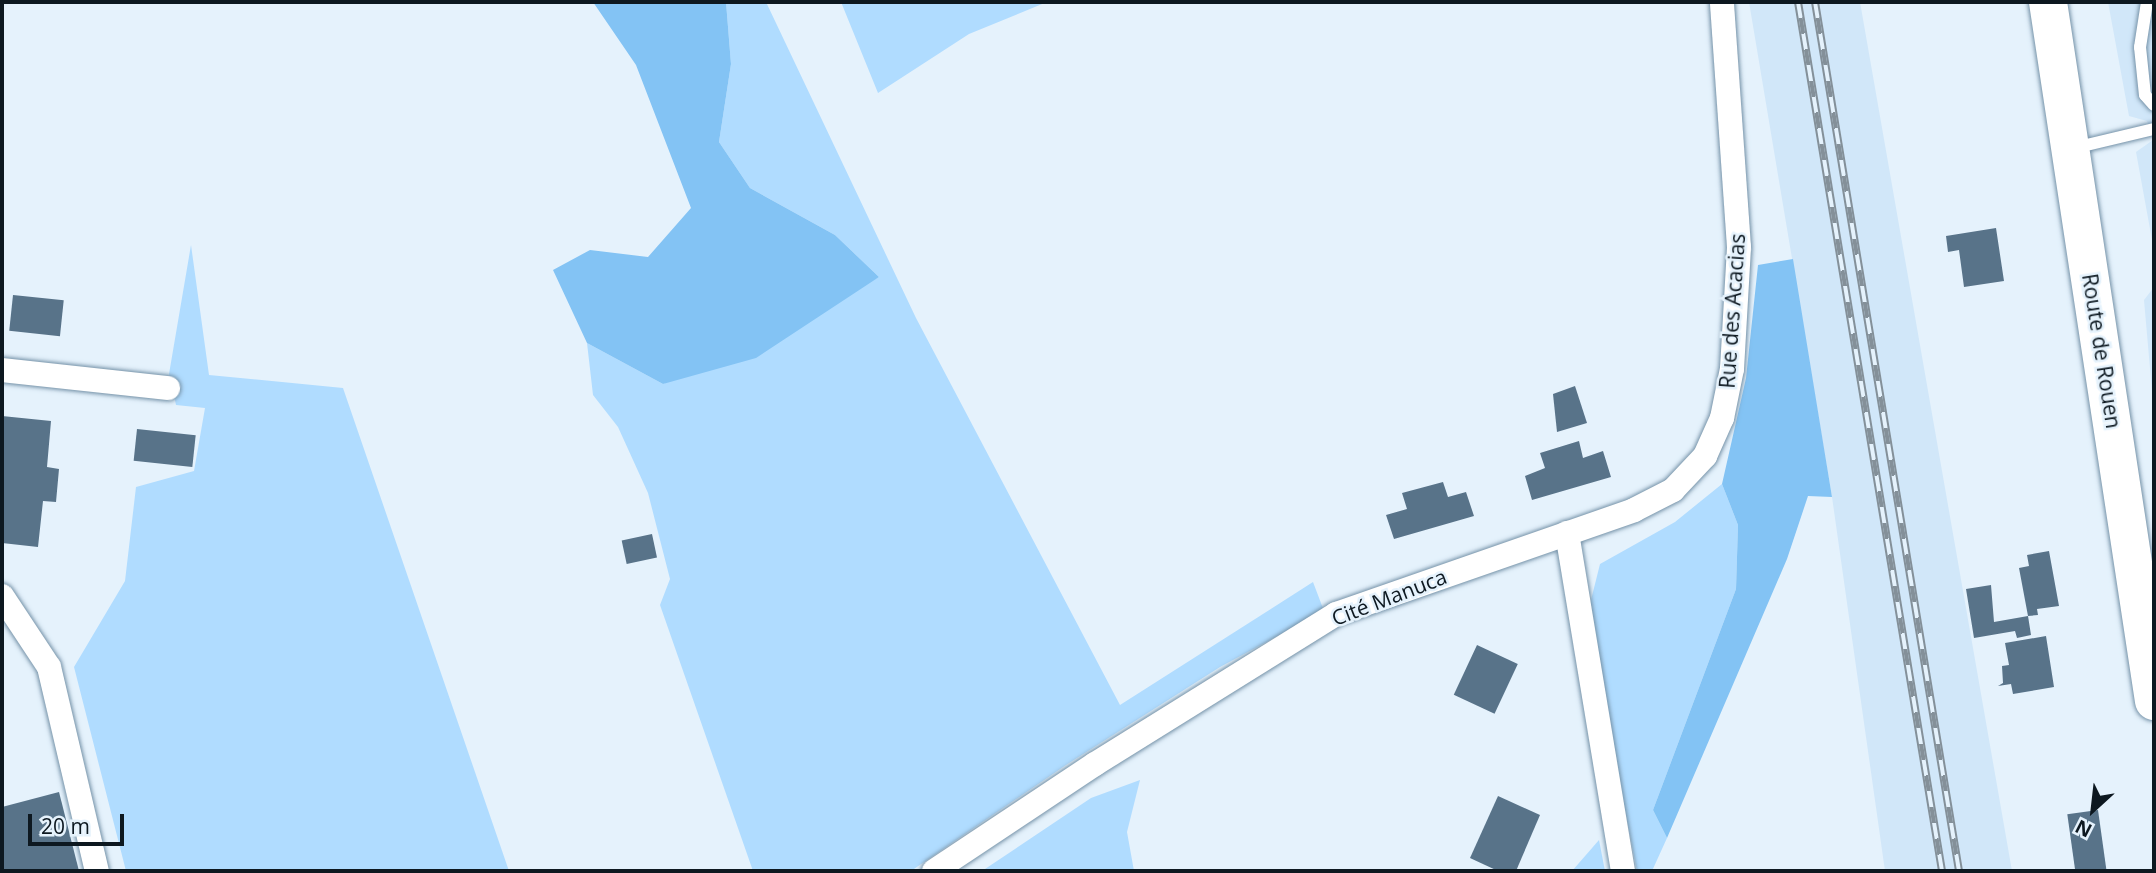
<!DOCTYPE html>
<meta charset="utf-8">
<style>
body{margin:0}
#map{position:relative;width:2156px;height:873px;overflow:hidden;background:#e5f2fc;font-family:"Open Sans",sans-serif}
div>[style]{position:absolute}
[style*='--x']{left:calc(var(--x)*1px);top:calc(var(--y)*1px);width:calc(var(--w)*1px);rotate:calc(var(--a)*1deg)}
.built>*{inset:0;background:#d1e7f9}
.green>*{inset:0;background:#b0dcff}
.forest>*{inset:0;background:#83c3f4}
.building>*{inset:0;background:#587389;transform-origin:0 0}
.roads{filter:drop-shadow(0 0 2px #7592a8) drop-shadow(0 0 2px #7592a8)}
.service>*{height:12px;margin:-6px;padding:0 6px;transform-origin:6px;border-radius:6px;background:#fff}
.minor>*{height:24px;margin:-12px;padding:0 12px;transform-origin:12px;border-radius:12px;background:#fff}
.primary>*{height:38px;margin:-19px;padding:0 19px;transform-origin:19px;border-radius:19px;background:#fff}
.rail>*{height:8px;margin-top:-4px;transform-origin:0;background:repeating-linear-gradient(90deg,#e5f2fc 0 16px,#849099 0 32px);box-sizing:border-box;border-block:2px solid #849099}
span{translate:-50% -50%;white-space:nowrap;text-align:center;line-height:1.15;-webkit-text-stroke:5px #e5f2fc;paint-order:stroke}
.street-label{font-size:21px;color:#0d1820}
.frame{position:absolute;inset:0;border:4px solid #0d1820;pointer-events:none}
.north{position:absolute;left:2058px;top:775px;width:70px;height:70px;-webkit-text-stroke:5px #e5f2fc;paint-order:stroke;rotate:207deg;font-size:19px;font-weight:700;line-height:28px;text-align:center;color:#0d1820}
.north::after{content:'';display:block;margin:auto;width:24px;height:32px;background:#0d1820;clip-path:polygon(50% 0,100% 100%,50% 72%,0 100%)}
.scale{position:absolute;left:28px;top:814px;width:96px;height:32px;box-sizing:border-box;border:4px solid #0d1820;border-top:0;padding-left:9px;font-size:21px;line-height:24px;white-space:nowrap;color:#0d1820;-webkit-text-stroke:5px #e5f2fc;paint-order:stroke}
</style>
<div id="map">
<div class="built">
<i style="clip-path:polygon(1749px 2px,1860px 2px,2012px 871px,1885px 871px,1832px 497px)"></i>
<i style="clip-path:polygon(2108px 2px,2154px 2px,2154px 251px,2136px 152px,2153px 140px,2147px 121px,2129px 116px)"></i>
<i style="clip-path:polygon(2154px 287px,2154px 414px,2144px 300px)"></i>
</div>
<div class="green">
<i style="clip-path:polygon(726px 2px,766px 2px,916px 318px,1120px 705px,1313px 582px,1324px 611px,1220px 667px,1066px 765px,911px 871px,753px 871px,660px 605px,670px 579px,648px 493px,618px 427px,593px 395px,587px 343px,663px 384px,879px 277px,835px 235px,750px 188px,719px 142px,731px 64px)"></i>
<i style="clip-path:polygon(841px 2px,1047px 2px,969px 34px,878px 93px)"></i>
<i style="clip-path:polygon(191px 245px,209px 375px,343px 388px,509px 871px,126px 871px,74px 667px,125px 581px,136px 487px,194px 471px,205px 408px,176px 405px,169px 374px)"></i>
<i style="clip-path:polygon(1722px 484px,1738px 525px,1736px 589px,1653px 810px,1667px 838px,1652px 871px,1637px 871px,1592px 641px,1590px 604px,1600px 564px,1675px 522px)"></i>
<i style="clip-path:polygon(1140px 780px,1127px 832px,1134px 871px,982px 871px,1091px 798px)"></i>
<i style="clip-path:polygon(1599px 840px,1605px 871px,1572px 871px)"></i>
</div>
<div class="forest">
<i style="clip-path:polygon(593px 2px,726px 2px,731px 64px,719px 142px,750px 188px,835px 235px,879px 277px,756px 358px,663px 384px,587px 343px,553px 270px,590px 250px,648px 257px,691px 208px,636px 65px)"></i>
<i style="clip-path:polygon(1793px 259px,1832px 497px,1808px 496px,1787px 559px,1667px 838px,1653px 810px,1736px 589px,1738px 525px,1722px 484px,1746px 378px,1758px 265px)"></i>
</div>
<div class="building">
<i style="clip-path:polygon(1996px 228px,2004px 281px,1964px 287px,1959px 250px,1948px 252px,1946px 236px)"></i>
<i style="left:13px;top:295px;width:51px;height:36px;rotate:6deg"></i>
<i style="clip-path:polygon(1575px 386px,1587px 423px,1557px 432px,1553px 394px)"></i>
<i style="clip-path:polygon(2px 416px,51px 421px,47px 467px,59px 469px,56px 502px,43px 501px,38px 547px,2px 543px)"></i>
<i style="left:137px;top:429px;width:59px;height:32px;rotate:6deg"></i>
<i style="clip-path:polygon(1579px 441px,1583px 458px,1603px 451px,1611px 477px,1532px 500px,1525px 476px,1545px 468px,1540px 453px)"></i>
<i style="clip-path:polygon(1443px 482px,1448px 497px,1466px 492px,1474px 516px,1394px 539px,1386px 515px,1407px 509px,1402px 493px)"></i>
<i style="left:652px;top:534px;width:24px;height:31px;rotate:78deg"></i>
<i style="clip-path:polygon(2049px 551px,2059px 606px,2037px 609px,2038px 615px,2028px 616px,2031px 635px,2017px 638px,2015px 631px,1974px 638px,1966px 589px,1991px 585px,1994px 622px,2028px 616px,2019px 568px,2029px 566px,2027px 555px)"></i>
<i style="clip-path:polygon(2046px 636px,2054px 687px,2013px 694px,2011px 684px,1998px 686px,2003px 683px,2002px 666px,2009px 665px,2005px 643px)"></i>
<i style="left:1477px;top:645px;width:45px;height:55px;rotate:25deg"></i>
<i style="clip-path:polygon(59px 792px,79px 871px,2px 871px,2px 807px)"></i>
<i style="clip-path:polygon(1498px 796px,1540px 815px,1516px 871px,1498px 871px,1470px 858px)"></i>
<i style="left:2098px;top:810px;width:62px;height:31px;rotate:82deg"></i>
</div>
<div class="roads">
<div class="service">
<i style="--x:2147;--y:2;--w:46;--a:98.8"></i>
<i style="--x:2140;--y:47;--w:48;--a:84.1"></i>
<i style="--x:2145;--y:95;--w:13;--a:48"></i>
<i style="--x:2074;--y:148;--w:82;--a:-13.4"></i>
</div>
<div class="minor">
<i style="--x:2;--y:370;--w:167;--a:6.2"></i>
<i style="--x:1567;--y:533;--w:343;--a:80.6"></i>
<i style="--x:2;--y:596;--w:85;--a:56.5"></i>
<i style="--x:49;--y:667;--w:210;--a:76.8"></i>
<i style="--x:934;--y:871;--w:193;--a:-33.6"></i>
<i style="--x:1095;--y:764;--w:284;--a:-31.9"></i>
<i style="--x:1336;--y:614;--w:316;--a:-19.2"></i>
<i style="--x:1634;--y:510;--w:44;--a:-27.1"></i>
<i style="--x:1673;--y:490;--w:47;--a:-46.7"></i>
<i style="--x:1705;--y:456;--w:42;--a:-65.9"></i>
<i style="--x:1722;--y:418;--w:50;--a:-78.5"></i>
<i style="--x:1732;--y:369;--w:122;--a:-86.7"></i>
<i style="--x:1739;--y:247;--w:246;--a:-94"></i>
</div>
<div class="primary">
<i style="--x:2048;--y:2;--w:707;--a:81.38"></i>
</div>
</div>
<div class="rail">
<i style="--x:1798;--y:2;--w:881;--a:80.59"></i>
<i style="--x:1815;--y:2;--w:881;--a:80.59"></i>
</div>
<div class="street-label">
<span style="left:1732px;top:311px;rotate:-86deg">Rue des Acacias</span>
<span style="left:2102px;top:351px;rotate:81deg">Route de Rouen</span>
<span style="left:1389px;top:597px;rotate:-21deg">Cité Manuca</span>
</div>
<div class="frame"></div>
<div class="north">N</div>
<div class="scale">20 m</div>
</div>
